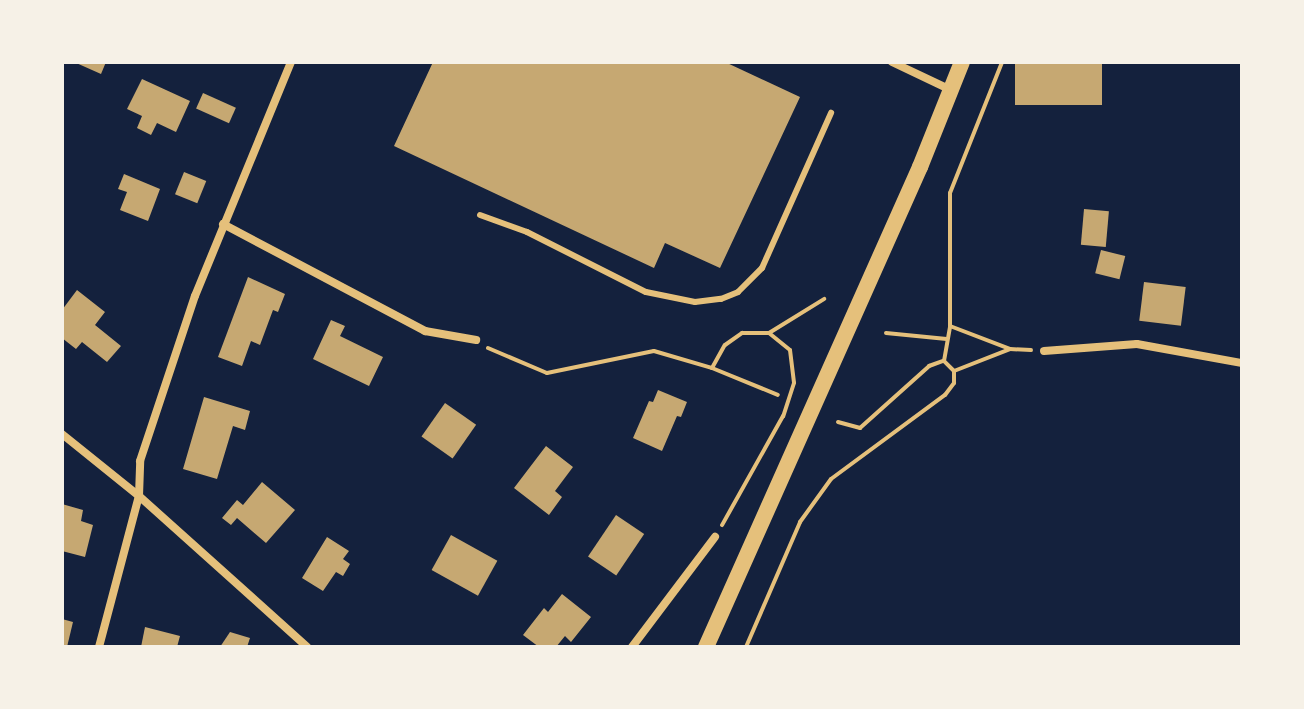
<!DOCTYPE html>
<style>
body{margin:0}
#map{position:relative;width:1304px;height:709px;overflow:hidden;background:#14213d;font-family:"IBM Plex Serif",serif}
div>[style]{position:absolute}
[style*='--x']{left:calc(var(--x)*1px);top:calc(var(--y)*1px);width:calc(var(--w)*1px);rotate:calc(var(--a)*1deg)}
.building>*{inset:0;background:#c6a872;transform-origin:0 0}
.path>*{height:4px;margin:-2px;padding:0 2px;transform-origin:2px;border-radius:2px;background:#e5c07b}
.service>*{height:6px;margin:-3px;padding:0 3px;transform-origin:3px;border-radius:3px;background:#e5c07b}
.minor>*{height:8px;margin:-4px;padding:0 4px;transform-origin:4px;border-radius:4px;background:#e5c07b}
.secondary>*{height:16px;margin:-8px;padding:0 8px;transform-origin:8px;border-radius:8px;background:#e5c07b}
span{translate:-50% -50%;white-space:nowrap;text-align:center;line-height:1.15;-webkit-text-stroke:8px #f6f1e7;paint-order:stroke}
.frame{position:absolute;inset:0;border:64px solid #f6f1e7;pointer-events:none}
</style>
<div id="map">
<div class="building">
<i style="clip-path:polygon(74px 62px,106px 62px,101px 74px)"></i>
<i style="clip-path:polygon(433px 62px,725px 62px,800px 97px,720px 268px,665px 243px,654px 268px,394px 146px)"></i>
<i style="left:1015px;top:62px;width:87px;height:43px"></i>
<i style="clip-path:polygon(142px 79px,190px 101px,176px 132px,157px 123px,151px 135px,137px 128px,142px 116px,127px 109px)"></i>
<i style="left:203px;top:93px;width:36px;height:17px;rotate:24deg"></i>
<i style="left:184px;top:172px;width:24px;height:24px;rotate:22deg"></i>
<i style="clip-path:polygon(124px 174px,160px 189px,148px 221px,120px 210px,127px 192px,118px 189px)"></i>
<i style="left:1084px;top:209px;width:25px;height:36px;rotate:5deg"></i>
<i style="left:1101px;top:250px;width:25px;height:24px;rotate:14deg"></i>
<i style="clip-path:polygon(248px 277px,285px 294px,278px 312px,273px 310px,260px 345px,251px 341px,242px 366px,218px 357px)"></i>
<i style="left:1144px;top:282px;width:42px;height:39px;rotate:7deg"></i>
<i style="clip-path:polygon(77px 290px,105px 312px,95px 325px,121px 346px,107px 362px,82px 342px,76px 349px,62px 338px,62px 310px)"></i>
<i style="clip-path:polygon(331px 320px,345px 326px,340px 336px,383px 357px,369px 386px,313px 359px)"></i>
<i style="clip-path:polygon(658px 390px,687px 402px,681px 417px,677px 416px,662px 451px,633px 438px,649px 401px,653px 402px)"></i>
<i style="clip-path:polygon(204px 397px,250px 411px,245px 430px,233px 426px,217px 479px,183px 469px)"></i>
<i style="left:445px;top:403px;width:38px;height:41px;rotate:35deg"></i>
<i style="clip-path:polygon(546px 446px,573px 467px,555px 491px,562px 497px,549px 515px,514px 488px)"></i>
<i style="clip-path:polygon(262px 482px,295px 510px,266px 543px,237px 518px,231px 525px,222px 518px,237px 500px,243px 505px)"></i>
<i style="clip-path:polygon(62px 504px,83px 510px,81px 521px,93px 525px,85px 557px,62px 551px)"></i>
<i style="left:616px;top:515px;width:34px;height:50px;rotate:34deg"></i>
<i style="left:451px;top:535px;width:53px;height:40px;rotate:29deg"></i>
<i style="clip-path:polygon(327px 537px,349px 551px,343px 559px,350px 564px,343px 576px,336px 572px,323px 591px,302px 578px)"></i>
<i style="clip-path:polygon(562px 594px,591px 617px,571px 642px,565px 636px,556px 647px,539px 647px,523px 635px,544px 608px,548px 612px)"></i>
<i style="clip-path:polygon(62px 619px,73px 622px,67px 647px,62px 647px)"></i>
<i style="clip-path:polygon(145px 627px,180px 636px,177px 647px,141px 647px)"></i>
<i style="clip-path:polygon(230px 632px,250px 638px,247px 647px,220px 647px)"></i>
</div>
<div class="path">
<i style="--x:950;--y:326;--w:64;--a:21"></i>
<i style="--x:1010;--y:349;--w:21;--a:3"></i>
<i style="--x:769;--y:333;--w:65;--a:-31.7"></i>
<i style="--x:886;--y:333;--w:61;--a:5.6"></i>
<i style="--x:488;--y:348;--w:64;--a:23"></i>
<i style="--x:547;--y:373;--w:109;--a:-11.6"></i>
<i style="--x:654;--y:351;--w:60;--a:16.3"></i>
<i style="--x:712;--y:368;--w:71;--a:22.2"></i>
<i style="--x:944;--y:361;--w:36;--a:-80"></i>
<i style="--x:950;--y:326;--w:133;--a:-90"></i>
<i style="--x:950;--y:193;--w:141;--a:-68.3"></i>
<i style="--x:712;--y:368;--w:26;--a:-61"></i>
<i style="--x:725;--y:345;--w:21;--a:-35"></i>
<i style="--x:742;--y:333;--w:27;--a:0"></i>
<i style="--x:769;--y:333;--w:27;--a:39"></i>
<i style="--x:790;--y:350;--w:33;--a:83"></i>
<i style="--x:794;--y:383;--w:35;--a:108"></i>
<i style="--x:783;--y:416;--w:125;--a:119.2"></i>
<i style="--x:954;--y:371;--w:60;--a:-21.4"></i>
<i style="--x:838;--y:422;--w:23;--a:15"></i>
<i style="--x:860;--y:428;--w:93;--a:-41.9"></i>
<i style="--x:929;--y:366;--w:15;--a:-20"></i>
<i style="--x:746;--y:647;--w:136;--a:-66.6"></i>
<i style="--x:800;--y:522;--w:53;--a:-54.2"></i>
<i style="--x:831;--y:479;--w:142;--a:-36.4"></i>
<i style="--x:945;--y:395;--w:15;--a:-53"></i>
<i style="--x:954;--y:383;--w:12;--a:-90"></i>
<i style="--x:954;--y:371;--w:14;--a:-135"></i>
</div>
<div class="service">
<i style="--x:480;--y:215;--w:50;--a:19.9"></i>
<i style="--x:527;--y:232;--w:133;--a:26.8"></i>
<i style="--x:646;--y:292;--w:50;--a:11.5"></i>
<i style="--x:695;--y:302;--w:26;--a:-7"></i>
<i style="--x:721;--y:299;--w:18;--a:-22"></i>
<i style="--x:738;--y:292;--w:34;--a:-45"></i>
<i style="--x:762;--y:268;--w:170;--a:-66"></i>
</div>
<div class="minor">
<i style="--x:892;--y:62;--w:65;--a:25.4"></i>
<i style="--x:223;--y:224;--w:229;--a:27.9"></i>
<i style="--x:425;--y:331;--w:52;--a:10"></i>
<i style="--x:1044;--y:351;--w:93;--a:-4.3"></i>
<i style="--x:1137;--y:344;--w:107;--a:10.3"></i>
<i style="--x:62;--y:434;--w:99;--a:38.8"></i>
<i style="--x:139;--y:496;--w:226;--a:41.9"></i>
<i style="--x:99;--y:647;--w:156;--a:-75.2"></i>
<i style="--x:139;--y:496;--w:35;--a:-88"></i>
<i style="--x:140;--y:461;--w:174;--a:-71.6"></i>
<i style="--x:195;--y:296;--w:253;--a:-67.7"></i>
<i style="--x:632;--y:647;--w:138;--a:-53"></i>
</div>
<div class="secondary">
<i style="--x:706;--y:647;--w:526;--a:-65.97"></i>
<i style="--x:920;--y:167;--w:113;--a:-68.2"></i>
</div>
<div class="frame"></div>
</div>
